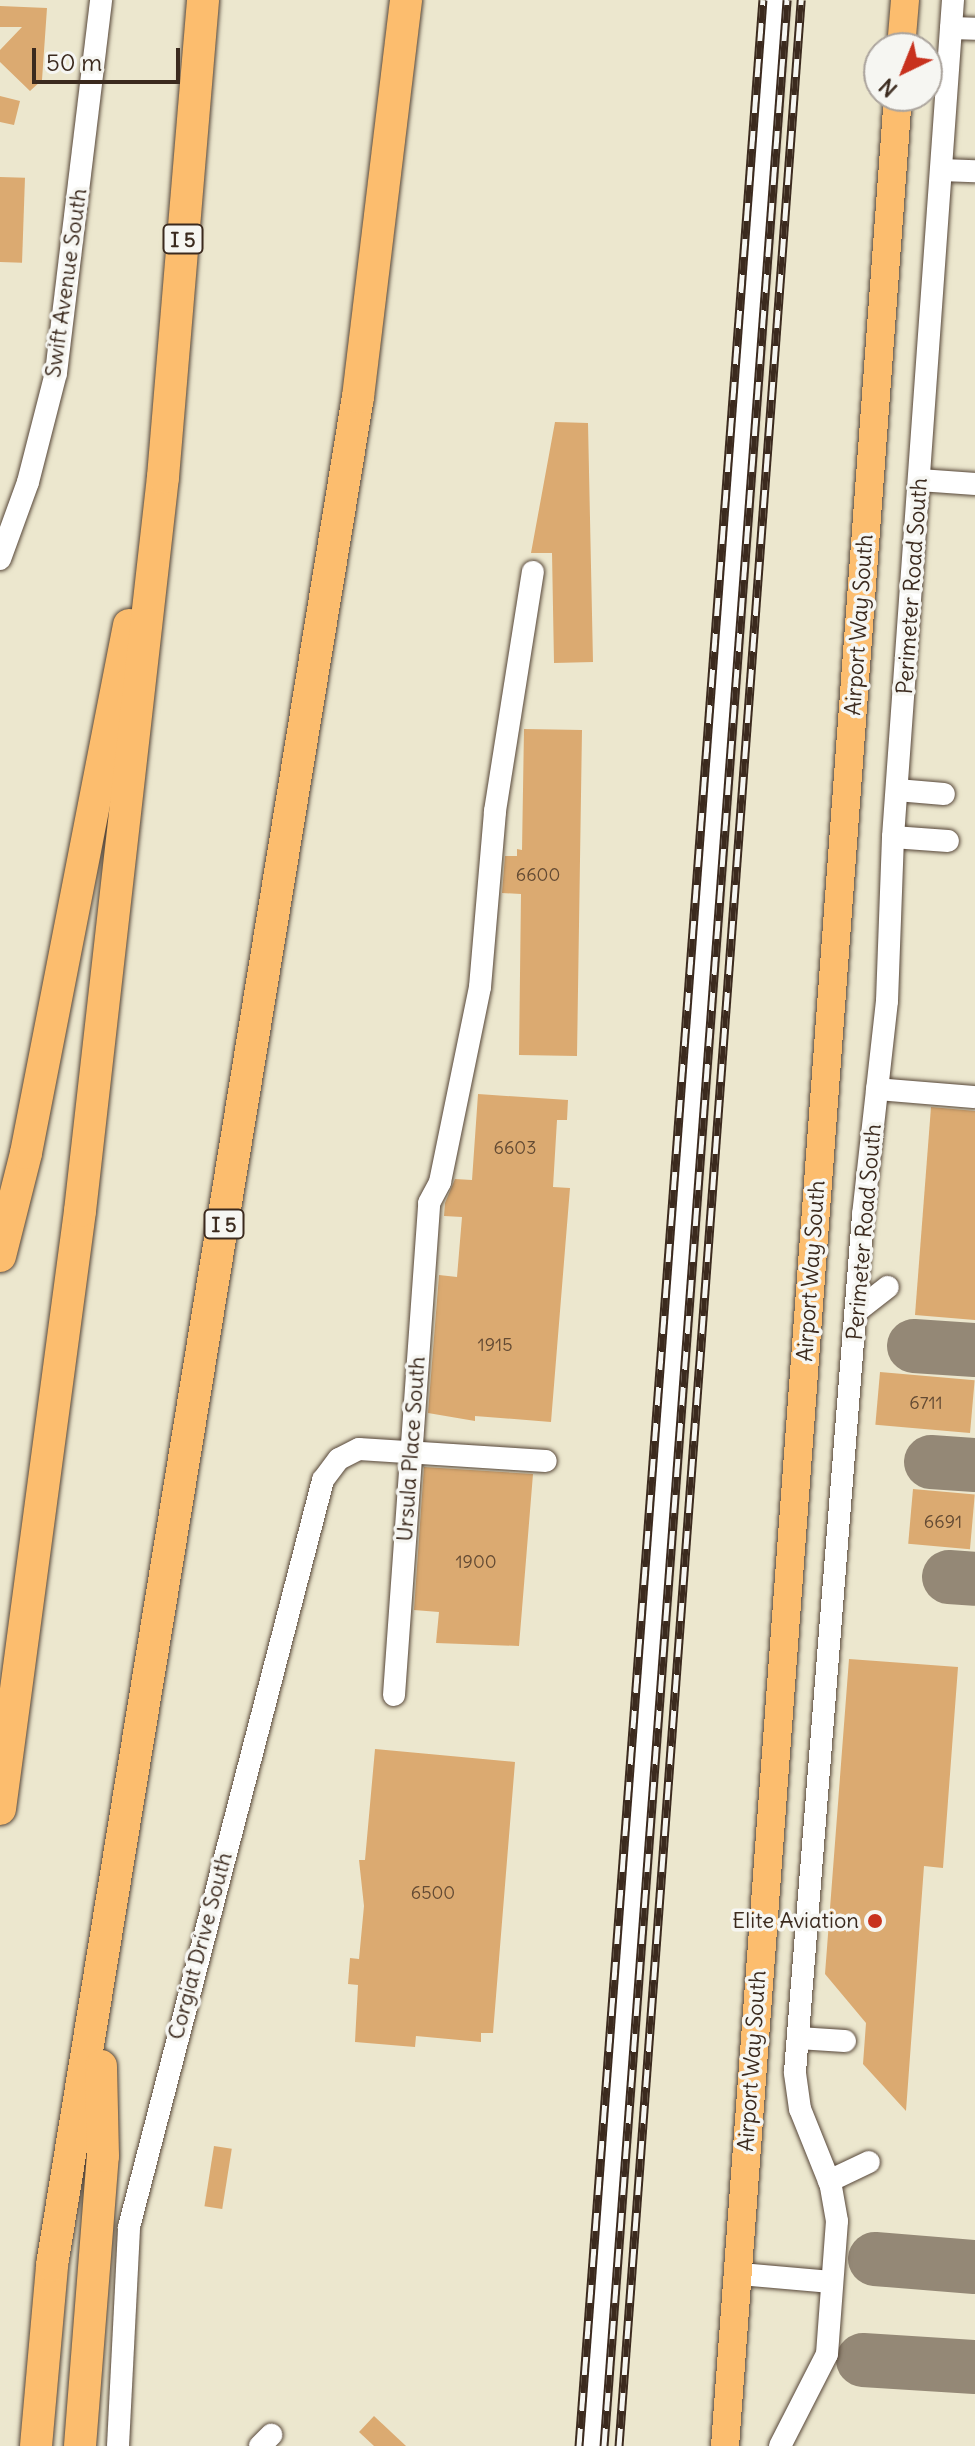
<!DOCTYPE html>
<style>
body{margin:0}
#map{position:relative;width:975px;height:2446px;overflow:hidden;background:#ece7ce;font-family:Delius,sans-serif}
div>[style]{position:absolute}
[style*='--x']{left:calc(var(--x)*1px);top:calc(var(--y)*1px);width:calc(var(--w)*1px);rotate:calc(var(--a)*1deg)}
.taxiway>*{height:54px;margin:-27px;padding:0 27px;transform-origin:27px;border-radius:27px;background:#948876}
.building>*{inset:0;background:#dbaa71;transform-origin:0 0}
.roads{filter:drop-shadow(0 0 2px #564638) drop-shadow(0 0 2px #564638)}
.minor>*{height:22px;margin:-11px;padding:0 11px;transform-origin:11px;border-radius:11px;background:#fff}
.major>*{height:28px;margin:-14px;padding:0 14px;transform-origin:14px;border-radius:14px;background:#fcbd6e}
.highway>*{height:32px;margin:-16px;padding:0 16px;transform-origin:16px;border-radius:16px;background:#fcbd6e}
.rail>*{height:9px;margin-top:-4.5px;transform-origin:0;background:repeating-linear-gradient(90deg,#f6f6f2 0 18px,#3b2a1e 0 36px);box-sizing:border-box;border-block:2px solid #3b2a1e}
.dots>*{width:22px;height:22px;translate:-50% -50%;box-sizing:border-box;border:4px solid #f6f6f2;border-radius:50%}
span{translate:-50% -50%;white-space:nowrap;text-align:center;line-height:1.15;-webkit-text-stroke:7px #f6f6f2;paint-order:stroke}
.number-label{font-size:18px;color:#634a33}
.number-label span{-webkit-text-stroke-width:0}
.shield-label span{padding:2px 6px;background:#f6f6f2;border:2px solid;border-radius:6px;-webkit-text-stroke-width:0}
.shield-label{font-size:20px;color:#3b2a1e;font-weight:700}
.street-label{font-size:22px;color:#3b2a1e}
.poi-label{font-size:22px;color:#3b2a1e}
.right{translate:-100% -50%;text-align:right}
.north{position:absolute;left:863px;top:32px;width:80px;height:80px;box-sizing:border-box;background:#f6f6f2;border:2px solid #aba49d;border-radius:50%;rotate:223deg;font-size:22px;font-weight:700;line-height:32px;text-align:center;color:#3b2a1e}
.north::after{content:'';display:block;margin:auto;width:28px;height:36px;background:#c8321e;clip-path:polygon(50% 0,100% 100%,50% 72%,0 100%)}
.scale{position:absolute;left:32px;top:48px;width:148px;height:36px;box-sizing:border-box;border:4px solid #3b2a1e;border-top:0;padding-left:10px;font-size:24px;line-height:28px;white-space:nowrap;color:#3b2a1e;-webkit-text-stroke:6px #f6f6f2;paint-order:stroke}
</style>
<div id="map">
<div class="taxiway">
<i style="--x:914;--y:1346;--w:61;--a:3.8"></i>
<i style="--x:931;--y:1462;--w:44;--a:3.9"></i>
<i style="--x:949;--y:1577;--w:26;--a:4"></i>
<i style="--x:875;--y:2259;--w:100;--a:4.6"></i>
<i style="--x:863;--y:2360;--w:112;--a:3.6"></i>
</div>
<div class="building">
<i style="clip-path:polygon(0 6px,47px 8px,42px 80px,30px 91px,0 62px,0 50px,22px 27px,0 27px)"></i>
<i style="clip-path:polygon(0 96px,20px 101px,14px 125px,0 122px)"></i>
<i style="left:0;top:177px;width:25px;height:85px;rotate:2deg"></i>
<i style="clip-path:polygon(555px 422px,588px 423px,593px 662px,554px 663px,552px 553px,531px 553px)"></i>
<i style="clip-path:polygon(524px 729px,582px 730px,577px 1056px,519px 1055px,521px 894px,502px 893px,505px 856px,517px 856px,517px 849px,522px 850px)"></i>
<i style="clip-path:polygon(478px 1094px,568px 1100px,567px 1120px,557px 1120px,553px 1187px,570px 1188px,551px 1422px,475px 1416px,475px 1421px,428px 1413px,439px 1275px,457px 1277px,462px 1217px,444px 1216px,445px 1203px,455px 1179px,472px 1180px)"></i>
<i style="clip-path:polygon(931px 1107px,975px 1111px,975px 1320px,915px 1315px)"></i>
<i style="left:880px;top:1372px;width:95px;height:53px;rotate:5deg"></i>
<i style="clip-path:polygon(424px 1467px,533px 1474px,519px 1646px,436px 1643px,439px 1612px,414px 1610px)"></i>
<i style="left:913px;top:1489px;width:62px;height:55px;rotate:5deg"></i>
<i style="clip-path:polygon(849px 1659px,958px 1667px,943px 1868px,924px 1866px,906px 2111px,863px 2064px,866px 2023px,825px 1974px)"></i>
<i style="clip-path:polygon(375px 1749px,515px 1762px,493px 2033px,481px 2033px,481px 2042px,416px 2036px,415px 2047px,355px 2042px,358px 1985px,348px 1984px,350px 1958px,359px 1959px,364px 1906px,359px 1860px,365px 1860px)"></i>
<i style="left:214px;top:2146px;width:18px;height:61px;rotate:9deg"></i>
<i style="clip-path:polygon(374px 2416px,406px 2446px,374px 2446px,359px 2432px)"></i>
</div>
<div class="roads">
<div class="minor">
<i style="--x:951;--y:28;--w:24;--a:2"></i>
<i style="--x:941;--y:170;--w:34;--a:2"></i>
<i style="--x:920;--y:480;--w:55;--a:4.2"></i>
<i style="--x:0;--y:559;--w:82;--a:-70"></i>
<i style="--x:28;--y:482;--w:113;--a:-75.6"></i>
<i style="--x:56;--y:373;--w:376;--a:-83.1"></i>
<i style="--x:897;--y:790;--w:47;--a:4.9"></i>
<i style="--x:893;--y:837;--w:55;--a:4.2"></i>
<i style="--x:877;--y:1089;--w:98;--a:4.7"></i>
<i style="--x:857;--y:1311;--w:39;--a:-38"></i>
<i style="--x:394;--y:1695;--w:493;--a:-85.9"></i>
<i style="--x:429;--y:1203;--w:24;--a:-62"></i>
<i style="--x:440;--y:1182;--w:199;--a:-78.4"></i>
<i style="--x:480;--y:987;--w:177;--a:-85.1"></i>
<i style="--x:495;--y:811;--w:242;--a:-81"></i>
<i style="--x:798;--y:2038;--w:47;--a:3.7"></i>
<i style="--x:829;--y:2181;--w:44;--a:-25.4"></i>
<i style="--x:740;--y:2274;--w:92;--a:5"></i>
<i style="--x:118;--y:2446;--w:219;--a:-87.1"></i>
<i style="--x:129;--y:2227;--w:772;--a:-75.44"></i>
<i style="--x:323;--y:1480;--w:26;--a:-53"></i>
<i style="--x:339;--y:1459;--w:22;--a:-27"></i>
<i style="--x:359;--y:1449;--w:187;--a:3.7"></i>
<i style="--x:260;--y:2446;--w:16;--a:-45"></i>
<i style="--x:593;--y:2446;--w:2453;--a:-85.7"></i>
<i style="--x:780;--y:2446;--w:103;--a:-62.9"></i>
<i style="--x:827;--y:2354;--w:133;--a:-85.7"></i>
<i style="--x:837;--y:2221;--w:36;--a:-100"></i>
<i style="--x:831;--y:2186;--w:83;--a:-111.9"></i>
<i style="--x:800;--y:2109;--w:37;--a:-98"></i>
<i style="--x:795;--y:2072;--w:860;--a:-85.46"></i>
<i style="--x:863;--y:1215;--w:215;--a:-83.6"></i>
<i style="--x:887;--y:1001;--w:164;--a:-87.9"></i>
<i style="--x:893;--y:837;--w:839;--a:-85.9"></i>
</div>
<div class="major">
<i style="--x:901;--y:48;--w:48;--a:-85.2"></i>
<i style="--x:725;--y:2446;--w:2356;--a:-85.79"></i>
</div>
<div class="highway">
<i style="--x:0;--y:1256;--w:106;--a:-75.8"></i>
<i style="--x:26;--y:1153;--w:538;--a:-78.96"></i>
<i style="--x:0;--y:1809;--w:603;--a:-82.38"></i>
<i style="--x:80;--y:1211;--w:739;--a:-83.55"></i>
<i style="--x:163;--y:477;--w:479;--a:-85.2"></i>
<i style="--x:36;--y:2446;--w:182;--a:-84.9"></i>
<i style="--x:52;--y:2265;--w:1893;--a:-80.7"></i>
<i style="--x:358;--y:397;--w:400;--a:-83.1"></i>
<i style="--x:80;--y:2446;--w:291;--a:-85.5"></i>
<i style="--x:103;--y:2156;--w:90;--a:-91.3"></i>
</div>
</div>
<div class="rail">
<i style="--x:579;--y:2446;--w:2453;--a:-85.7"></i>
<i style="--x:604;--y:2446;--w:2453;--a:-85.72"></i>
<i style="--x:619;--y:2446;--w:2453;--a:-85.74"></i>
</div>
<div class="dots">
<i style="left:875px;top:1921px;background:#c8321e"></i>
</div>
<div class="number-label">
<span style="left:538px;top:875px">6600</span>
<span style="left:515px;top:1148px">6603</span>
<span style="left:495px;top:1345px">1915</span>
<span style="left:926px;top:1403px">6711</span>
<span style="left:943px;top:1522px">6691</span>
<span style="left:476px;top:1562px">1900</span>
<span style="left:433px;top:1893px">6500</span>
</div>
<div class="shield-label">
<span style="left:183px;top:239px">I 5</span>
<span style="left:224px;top:1224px">I 5</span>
</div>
<div class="street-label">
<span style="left:66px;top:283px;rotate:-82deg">Swift Avenue South</span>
<span style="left:912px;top:586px;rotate:-86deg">Perimeter Road South</span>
<span style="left:859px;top:625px;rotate:-86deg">Airport Way South</span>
<span style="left:864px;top:1232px;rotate:-85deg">Perimeter Road South</span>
<span style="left:811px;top:1271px;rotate:-86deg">Airport Way South</span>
<span style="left:411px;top:1449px;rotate:-86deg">Ursula Place South</span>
<span style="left:200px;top:1946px;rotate:-75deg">Corgiat Drive South</span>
<span style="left:752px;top:2061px;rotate:-86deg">Airport Way South</span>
</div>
<div class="poi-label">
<span class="right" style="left:859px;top:1921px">Elite Aviation</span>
</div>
<div class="north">N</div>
<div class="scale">50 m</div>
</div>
